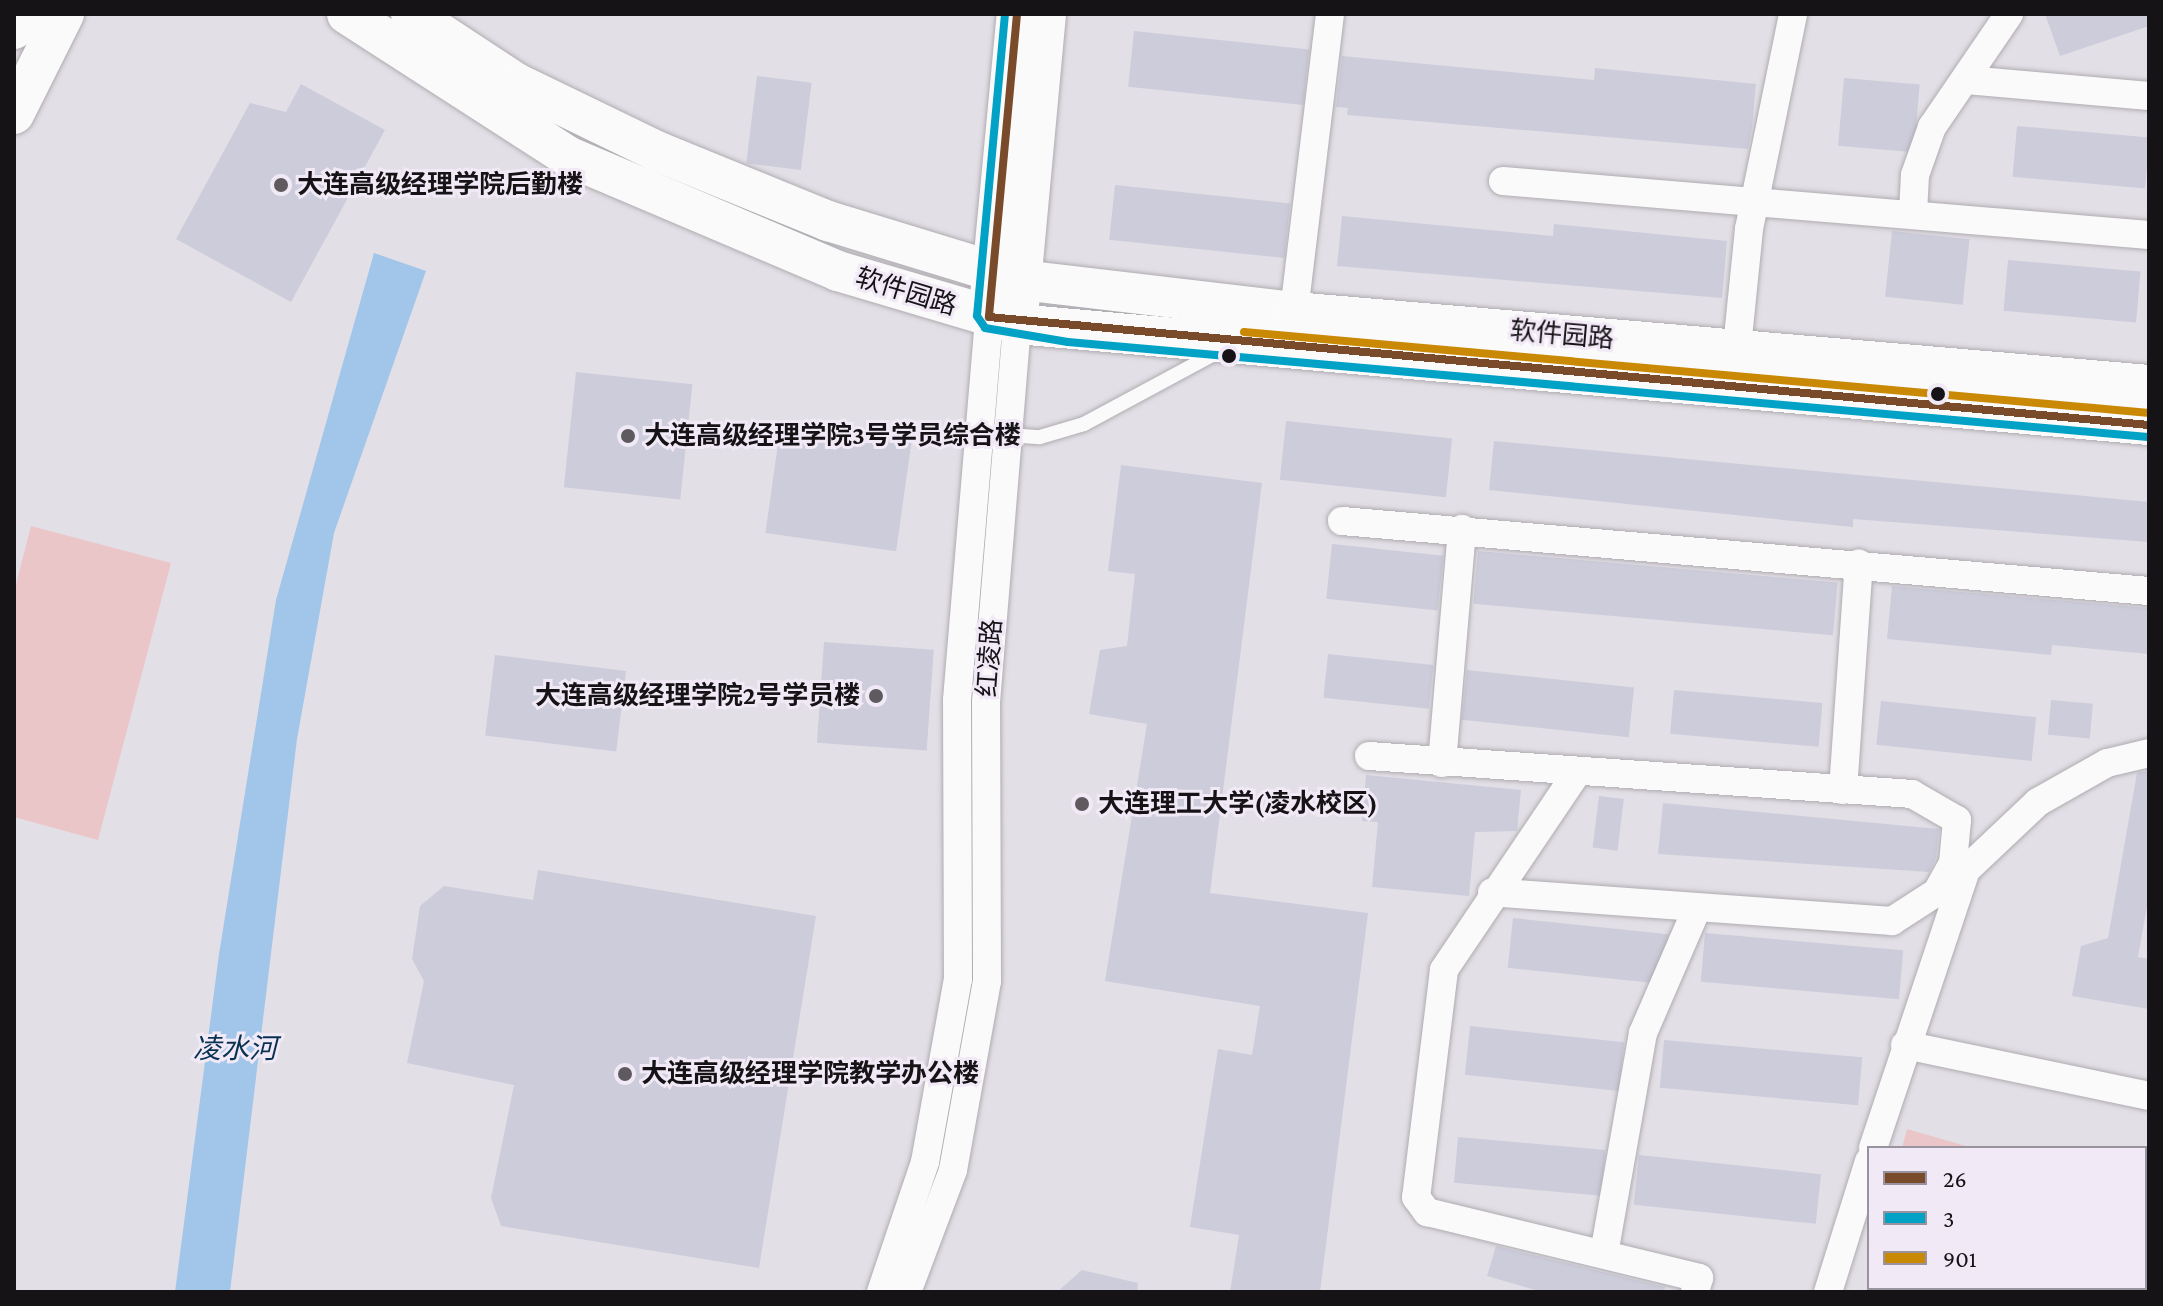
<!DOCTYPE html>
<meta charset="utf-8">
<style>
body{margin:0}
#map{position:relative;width:2163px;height:1306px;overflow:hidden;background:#e3dfe6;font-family:"Crimson Pro","Noto Sans SC",serif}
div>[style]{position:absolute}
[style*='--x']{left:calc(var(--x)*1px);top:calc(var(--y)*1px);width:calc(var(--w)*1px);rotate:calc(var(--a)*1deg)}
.green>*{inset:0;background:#ebc6c8}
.water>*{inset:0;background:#a2c6ea}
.building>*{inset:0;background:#ccccdb;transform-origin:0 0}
.roads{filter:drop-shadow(0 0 2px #afacb1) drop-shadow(0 0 2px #afacb1)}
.service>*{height:14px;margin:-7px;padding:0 7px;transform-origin:7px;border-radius:7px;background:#fbfafb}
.minor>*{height:28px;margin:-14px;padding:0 14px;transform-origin:14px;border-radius:14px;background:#fbfafb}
.secondary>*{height:40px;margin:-20px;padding:0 20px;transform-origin:20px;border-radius:20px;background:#fbfafb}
.bus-1>*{height:8px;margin:-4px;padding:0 4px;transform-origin:4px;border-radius:4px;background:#7a4b2a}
.bus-2>*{height:8px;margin:-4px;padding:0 4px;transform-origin:4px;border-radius:4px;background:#01a2c5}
.bus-3>*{height:8px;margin:-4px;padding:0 4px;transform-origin:4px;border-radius:4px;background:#ca8905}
.dots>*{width:22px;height:22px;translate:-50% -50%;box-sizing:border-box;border:4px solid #f1e9f6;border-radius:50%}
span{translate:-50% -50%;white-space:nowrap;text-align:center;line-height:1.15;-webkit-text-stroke:6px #f1e9f6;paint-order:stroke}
.poi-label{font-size:26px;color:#161317;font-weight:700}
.left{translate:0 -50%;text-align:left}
.right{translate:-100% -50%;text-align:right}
.street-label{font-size:26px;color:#161317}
.water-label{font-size:28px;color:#073150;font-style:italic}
.frame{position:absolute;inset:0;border:16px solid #161317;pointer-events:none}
.legend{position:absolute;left:1867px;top:1146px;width:280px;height:144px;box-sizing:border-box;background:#f1e9f6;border:2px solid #99939d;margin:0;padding:10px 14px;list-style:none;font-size:24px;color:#161317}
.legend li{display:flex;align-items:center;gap:16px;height:40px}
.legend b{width:40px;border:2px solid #99939d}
</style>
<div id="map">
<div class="green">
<i style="clip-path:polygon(31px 526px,171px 563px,98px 840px,14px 817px,14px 592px)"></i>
<i style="clip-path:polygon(1907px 1129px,1973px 1148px,1902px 1148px)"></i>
</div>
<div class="water">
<i style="clip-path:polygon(374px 253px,426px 271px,334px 533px,297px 739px,230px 1292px,175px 1292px,219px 954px,276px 600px)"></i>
</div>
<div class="building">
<i style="clip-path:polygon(2045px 14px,2149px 14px,2149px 26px,2060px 56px)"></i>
<i style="left:1134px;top:31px;width:176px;height:56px;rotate:6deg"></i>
<i style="clip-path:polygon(1342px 56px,1594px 80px,1595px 68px,1756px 84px,1752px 128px,1748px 149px,1347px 115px,1348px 108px,1336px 107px)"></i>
<i style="left:757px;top:76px;width:55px;height:88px;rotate:7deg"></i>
<i style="left:1844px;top:78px;width:76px;height:68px;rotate:5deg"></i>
<i style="clip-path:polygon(301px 84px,385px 130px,291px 302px,176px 239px,250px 103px,286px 112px)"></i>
<i style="left:2017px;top:126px;width:133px;height:51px;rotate:5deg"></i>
<i style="left:1115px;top:185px;width:176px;height:55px;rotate:6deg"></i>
<i style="clip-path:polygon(1342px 216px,1553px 236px,1554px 224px,1727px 241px,1722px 298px,1337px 266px)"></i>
<i style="left:1892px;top:231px;width:78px;height:66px;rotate:6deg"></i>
<i style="left:2008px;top:260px;width:133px;height:51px;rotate:5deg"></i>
<i style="left:576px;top:372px;width:117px;height:116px;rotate:6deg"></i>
<i style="left:1286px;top:421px;width:167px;height:59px;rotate:6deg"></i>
<i style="left:781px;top:422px;width:132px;height:112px;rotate:8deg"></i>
<i style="clip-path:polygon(1494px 441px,2149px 502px,2149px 542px,1853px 519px,1853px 527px,1489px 490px)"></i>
<i style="clip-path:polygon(1121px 465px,1262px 483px,1210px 893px,1368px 913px,1320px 1292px,1230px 1292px,1239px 1235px,1190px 1227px,1218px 1049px,1252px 1055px,1260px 1006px,1105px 981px,1147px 724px,1089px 714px,1100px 650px,1127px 646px,1135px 574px,1108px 571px)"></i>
<i style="left:1332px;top:544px;width:112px;height:55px;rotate:6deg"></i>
<i style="left:1478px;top:551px;width:361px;height:53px;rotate:5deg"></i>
<i style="clip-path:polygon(1892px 586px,2149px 608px,2149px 654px,2052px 645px,2051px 655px,1887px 639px)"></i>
<i style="left:824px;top:642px;width:110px;height:101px;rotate:4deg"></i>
<i style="left:1328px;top:654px;width:106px;height:44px;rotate:6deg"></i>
<i style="left:495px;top:655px;width:132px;height:81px;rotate:7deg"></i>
<i style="left:1467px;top:670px;width:168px;height:50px;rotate:6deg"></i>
<i style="left:1674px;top:690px;width:149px;height:44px;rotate:5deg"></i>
<i style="left:2051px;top:700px;width:42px;height:35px;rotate:5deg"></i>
<i style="left:1881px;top:701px;width:156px;height:44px;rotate:6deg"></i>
<i style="clip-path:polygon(2148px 771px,2149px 895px,2138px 957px,2149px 959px,2149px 1009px,2072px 996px,2081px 946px,2108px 938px,2137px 773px)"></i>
<i style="clip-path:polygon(1366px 775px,1521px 790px,1517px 831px,1475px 832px,1469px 896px,1372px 887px,1378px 822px,1362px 821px)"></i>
<i style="left:1599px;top:796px;width:25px;height:52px;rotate:7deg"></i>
<i style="clip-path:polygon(1663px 803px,1939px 829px,1936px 858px,1929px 872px,1658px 854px)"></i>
<i style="clip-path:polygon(538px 870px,816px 916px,759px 1268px,501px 1226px,491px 1198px,514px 1085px,407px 1063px,424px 981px,412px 959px,420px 906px,444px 886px,533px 900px)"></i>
<i style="left:1513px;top:918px;width:156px;height:50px;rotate:6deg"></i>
<i style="left:1705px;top:933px;width:199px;height:49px;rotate:5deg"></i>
<i style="left:1470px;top:1026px;width:155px;height:49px;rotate:6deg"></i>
<i style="left:1664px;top:1040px;width:199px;height:48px;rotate:5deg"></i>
<i style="left:1458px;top:1137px;width:148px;height:46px;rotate:5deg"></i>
<i style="left:1639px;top:1155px;width:183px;height:50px;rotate:6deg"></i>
<i style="clip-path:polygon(1496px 1246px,1665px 1287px,1664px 1292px,1542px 1292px,1487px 1276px)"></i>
<i style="clip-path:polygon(1082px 1270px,1138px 1283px,1137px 1292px,1057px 1292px)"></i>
</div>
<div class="roads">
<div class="service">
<i style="--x:1008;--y:435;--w:32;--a:4"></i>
<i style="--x:1040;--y:437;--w:46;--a:-16.5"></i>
<i style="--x:1084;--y:424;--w:150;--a:-28.3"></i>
</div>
<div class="minor">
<i style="--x:1966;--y:80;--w:184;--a:5"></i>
<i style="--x:1503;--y:181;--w:648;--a:4.78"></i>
<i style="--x:1913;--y:213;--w:38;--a:-87"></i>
<i style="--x:1915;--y:175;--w:51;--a:-70.5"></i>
<i style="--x:1932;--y:127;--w:137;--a:-55.7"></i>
<i style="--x:1292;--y:328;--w:316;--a:-83.1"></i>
<i style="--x:1735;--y:367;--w:139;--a:-84.2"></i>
<i style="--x:1749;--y:229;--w:219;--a:-78.4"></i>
<i style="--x:1342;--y:521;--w:810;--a:4.96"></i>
<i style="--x:1369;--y:756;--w:544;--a:4"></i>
<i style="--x:1912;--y:794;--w:52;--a:30"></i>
<i style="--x:1957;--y:820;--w:43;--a:95.3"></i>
<i style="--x:1953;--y:863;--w:33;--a:119"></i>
<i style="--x:1937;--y:892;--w:54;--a:147.2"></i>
<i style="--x:1892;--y:921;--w:401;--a:-175.9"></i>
<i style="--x:1442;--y:763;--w:235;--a:-85.1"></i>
<i style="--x:1576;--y:774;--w:236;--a:124"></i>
<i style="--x:1444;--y:970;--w:229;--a:97"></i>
<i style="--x:1416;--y:1197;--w:19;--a:54"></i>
<i style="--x:1427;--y:1212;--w:280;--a:13.6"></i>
<i style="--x:1699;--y:1278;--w:15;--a:106"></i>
<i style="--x:1843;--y:790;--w:227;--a:-86"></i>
<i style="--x:1905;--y:1045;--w:249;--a:11.8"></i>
<i style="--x:1873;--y:1148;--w:293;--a:-71.5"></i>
<i style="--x:1966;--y:870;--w:99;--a:-43.4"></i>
<i style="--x:2038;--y:802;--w:79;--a:-29.5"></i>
<i style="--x:2107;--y:763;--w:43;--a:-13.4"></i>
<i style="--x:1604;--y:1254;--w:224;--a:-80"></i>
<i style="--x:1643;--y:1033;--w:136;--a:-66.6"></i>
<i style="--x:881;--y:1292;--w:137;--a:-71.3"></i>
<i style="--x:925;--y:1162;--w:186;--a:-79.8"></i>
<i style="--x:958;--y:979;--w:279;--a:-90.2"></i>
<i style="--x:957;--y:700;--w:384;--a:-85.2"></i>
<i style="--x:907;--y:1292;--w:130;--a:-69.3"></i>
<i style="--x:953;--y:1170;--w:192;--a:-79.8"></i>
<i style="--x:987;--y:981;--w:279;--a:-90.2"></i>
<i style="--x:986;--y:702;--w:379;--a:-85.3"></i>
<i style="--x:1828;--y:1292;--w:137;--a:-72.6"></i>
</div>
<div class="secondary">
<i style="--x:347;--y:14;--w:262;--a:32.8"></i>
<i style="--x:567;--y:156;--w:294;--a:23"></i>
<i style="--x:838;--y:271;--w:187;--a:16.5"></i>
<i style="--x:1017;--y:324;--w:1136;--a:5.1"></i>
<i style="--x:411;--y:14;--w:126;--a:33.3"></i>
<i style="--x:516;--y:83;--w:159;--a:25.8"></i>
<i style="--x:659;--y:152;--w:183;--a:22.2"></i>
<i style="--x:828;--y:221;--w:202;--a:17"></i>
<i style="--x:1021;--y:280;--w:275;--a:6.7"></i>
<i style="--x:1294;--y:312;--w:858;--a:4.88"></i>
<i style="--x:14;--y:29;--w:17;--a:-65"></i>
<i style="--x:14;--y:114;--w:112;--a:-63.4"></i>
<i style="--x:990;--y:297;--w:284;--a:-84.6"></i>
<i style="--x:1019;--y:305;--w:292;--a:-84.7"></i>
</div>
</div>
<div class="bus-1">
<i style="--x:1017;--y:14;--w:304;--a:95.3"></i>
<i style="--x:989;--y:317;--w:1165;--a:5.32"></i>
</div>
<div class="bus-2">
<i style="--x:1005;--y:14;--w:303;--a:95.3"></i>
<i style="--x:977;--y:316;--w:14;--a:56"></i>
<i style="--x:985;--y:328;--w:84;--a:9.6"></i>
<i style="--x:1068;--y:342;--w:1084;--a:5.03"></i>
</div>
<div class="bus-3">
<i style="--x:1244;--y:332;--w:909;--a:5.11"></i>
</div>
<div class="dots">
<i style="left:281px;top:185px;background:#5e5a5f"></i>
<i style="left:1229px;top:356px;background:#161317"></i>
<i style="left:1938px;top:394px;background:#161317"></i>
<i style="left:628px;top:436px;background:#5e5a5f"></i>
<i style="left:876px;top:696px;background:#5e5a5f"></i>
<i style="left:1082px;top:804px;background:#5e5a5f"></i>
<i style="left:625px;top:1074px;background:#5e5a5f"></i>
</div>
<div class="poi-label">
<span class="left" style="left:297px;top:185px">大连高级经理学院后勤楼</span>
<span class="left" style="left:644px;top:436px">大连高级经理学院3号学员综合楼</span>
<span class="right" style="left:860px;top:696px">大连高级经理学院2号学员楼</span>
<span class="left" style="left:1098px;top:804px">大连理工大学(凌水校区)</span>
<span class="left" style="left:641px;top:1074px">大连高级经理学院教学办公楼</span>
</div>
<div class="street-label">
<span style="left:906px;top:292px;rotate:17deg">软件园路</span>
<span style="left:1562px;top:335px;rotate:5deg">软件园路</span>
<span style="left:990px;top:658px;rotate:-86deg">红凌路</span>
</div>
<div class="water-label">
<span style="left:235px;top:1049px">凌水河</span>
</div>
<div class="frame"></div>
<ul class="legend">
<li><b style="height:10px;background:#7a4b2a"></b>26</li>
<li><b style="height:10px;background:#01a2c5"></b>3</li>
<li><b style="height:10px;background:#ca8905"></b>901</li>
</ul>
</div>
